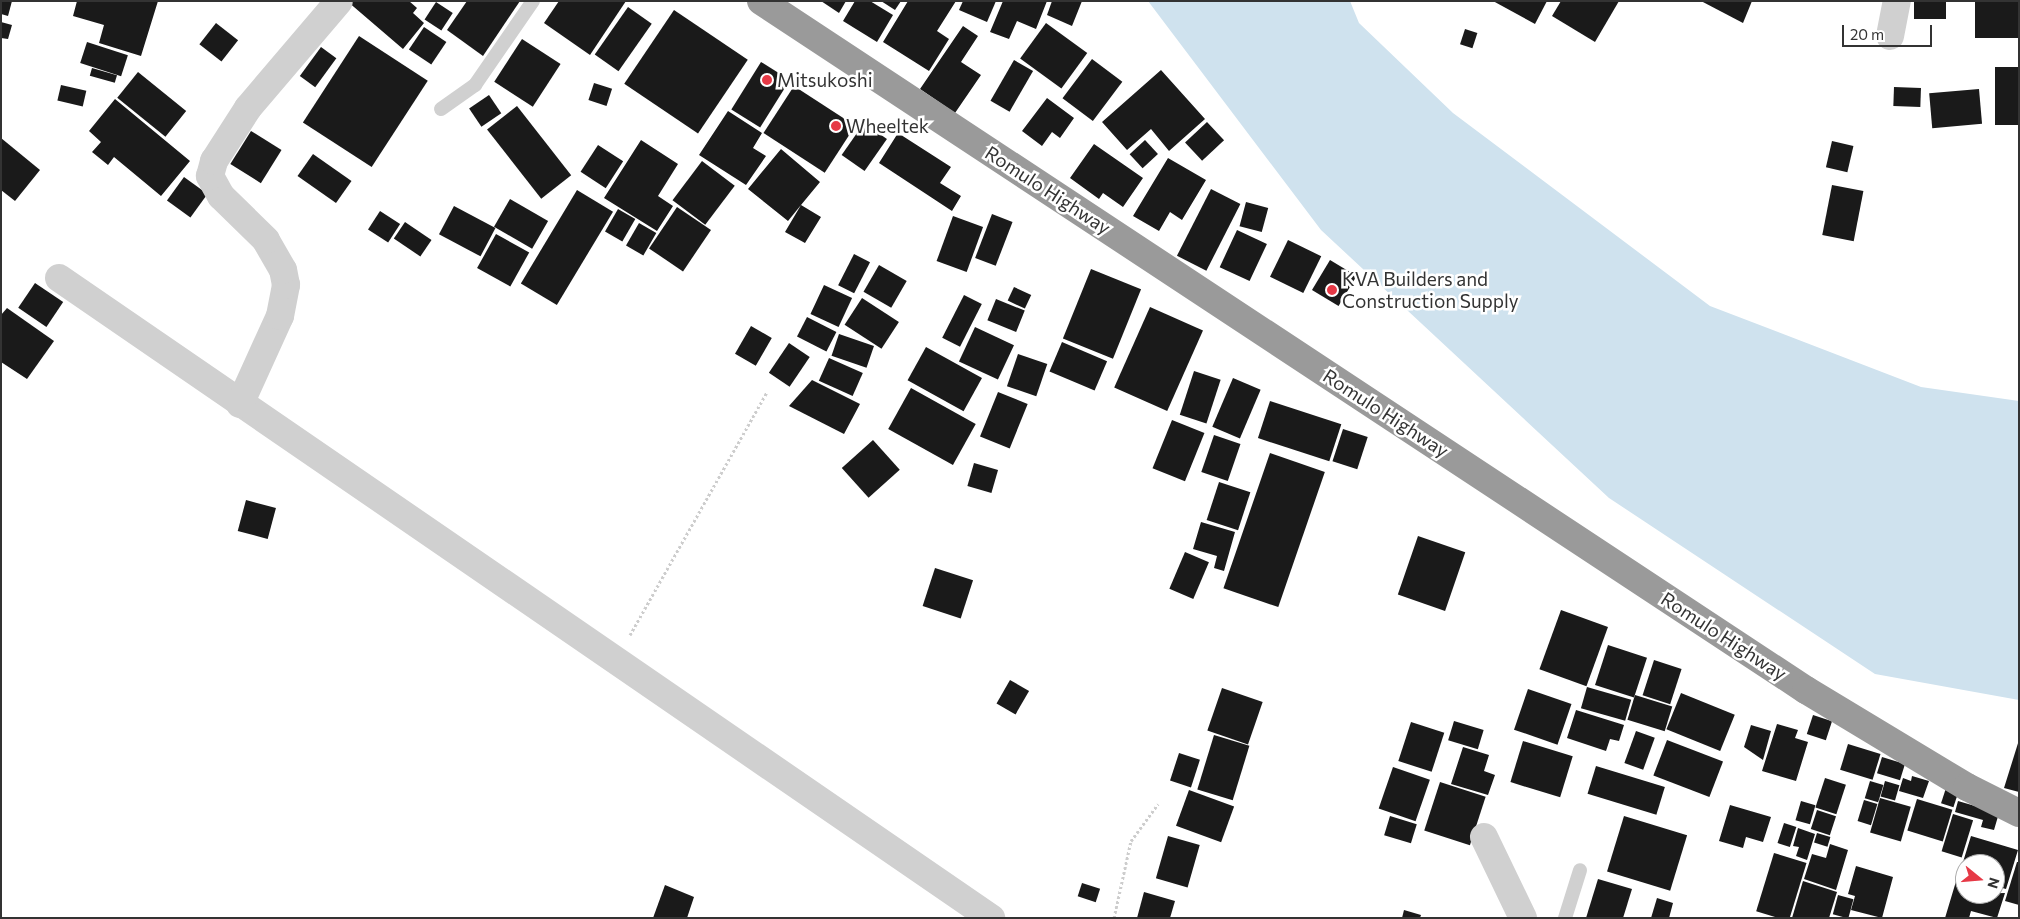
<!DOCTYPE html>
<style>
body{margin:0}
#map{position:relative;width:2020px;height:919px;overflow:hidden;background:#fff;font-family:Commissioner,sans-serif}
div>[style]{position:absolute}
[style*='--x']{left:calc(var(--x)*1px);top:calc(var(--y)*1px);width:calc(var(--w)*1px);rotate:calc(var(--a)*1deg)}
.water>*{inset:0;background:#cfe2ee}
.building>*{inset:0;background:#1a1a1a;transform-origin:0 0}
.path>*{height:3px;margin-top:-1.5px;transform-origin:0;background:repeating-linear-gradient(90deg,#cdcdcd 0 2.5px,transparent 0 5px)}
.lane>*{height:14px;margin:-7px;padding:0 7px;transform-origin:7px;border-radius:7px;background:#d0d0d0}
.street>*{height:28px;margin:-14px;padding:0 14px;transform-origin:14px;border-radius:14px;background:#d0d0d0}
.highway>*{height:28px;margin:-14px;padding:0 14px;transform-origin:14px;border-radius:14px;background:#9a9a9a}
.dots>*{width:14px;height:14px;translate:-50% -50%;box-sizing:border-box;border:2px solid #fff;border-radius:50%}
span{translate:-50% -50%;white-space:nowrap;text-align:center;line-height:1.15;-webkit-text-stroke:5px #fff;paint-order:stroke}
.poi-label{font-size:19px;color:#333}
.left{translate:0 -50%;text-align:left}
.street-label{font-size:19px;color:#333}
.frame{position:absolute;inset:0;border:2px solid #333;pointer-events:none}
.north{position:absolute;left:1955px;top:854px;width:50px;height:50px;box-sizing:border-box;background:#fff;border:1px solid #adadad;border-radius:50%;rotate:107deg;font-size:14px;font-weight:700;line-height:20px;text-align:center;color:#333}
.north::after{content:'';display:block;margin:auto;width:18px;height:22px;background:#e63946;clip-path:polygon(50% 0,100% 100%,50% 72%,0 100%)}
.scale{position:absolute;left:1842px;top:25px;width:90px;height:22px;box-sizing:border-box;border:2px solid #333;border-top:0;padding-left:6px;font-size:15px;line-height:18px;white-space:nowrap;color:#333;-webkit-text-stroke:4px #fff;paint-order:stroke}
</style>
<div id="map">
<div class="water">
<i style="clip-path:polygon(1148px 1px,1350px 1px,1359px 23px,1453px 113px,1710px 306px,1921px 387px,2019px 401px,2019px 700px,1875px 674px,1609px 498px,1321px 230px)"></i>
</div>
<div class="building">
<i style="clip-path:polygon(1px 1px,12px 1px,8px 16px,1px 14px)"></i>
<i style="clip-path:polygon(77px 1px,158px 1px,141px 56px,99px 43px,104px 25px,73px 16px)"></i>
<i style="clip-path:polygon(347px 1px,409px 1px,417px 8px,413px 13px,424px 23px,403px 49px)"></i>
<i style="clip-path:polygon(467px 1px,520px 1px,483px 56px,447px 30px)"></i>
<i style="clip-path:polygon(559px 1px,626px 1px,590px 55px,544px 23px)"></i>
<i style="clip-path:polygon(821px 1px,846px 1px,839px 13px)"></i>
<i style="clip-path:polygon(855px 1px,870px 1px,893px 15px,877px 42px,843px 21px)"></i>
<i style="clip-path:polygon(881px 1px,901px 1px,895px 10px)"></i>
<i style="clip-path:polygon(908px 1px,956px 1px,937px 31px,949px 39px,929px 71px,883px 42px)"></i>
<i style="clip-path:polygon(963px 1px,996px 1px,987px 22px,959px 10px)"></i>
<i style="clip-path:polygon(1003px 1px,1047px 1px,1036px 29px,1017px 21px,1009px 39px,990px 32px)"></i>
<i style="clip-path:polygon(1052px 1px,1082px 1px,1072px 26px,1047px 15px)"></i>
<i style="clip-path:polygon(1493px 1px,1547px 1px,1535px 24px)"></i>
<i style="clip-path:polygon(1561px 1px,1619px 1px,1595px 42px,1552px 16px)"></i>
<i style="clip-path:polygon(1701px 1px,1752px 1px,1743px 23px)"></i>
<i style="left:1914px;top:1px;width:32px;height:18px"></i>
<i style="left:1975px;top:1px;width:44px;height:37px"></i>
<i style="left:436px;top:2px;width:20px;height:21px;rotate:33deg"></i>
<i style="left:628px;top:7px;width:29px;height:58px;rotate:35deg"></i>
<i style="left:674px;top:10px;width:89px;height:89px;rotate:34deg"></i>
<i style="clip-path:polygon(1px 22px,12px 25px,8px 39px,1px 38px)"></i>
<i style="left:216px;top:23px;width:28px;height:27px;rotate:38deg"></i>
<i style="left:1046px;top:23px;width:51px;height:44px;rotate:36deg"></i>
<i style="clip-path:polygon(963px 26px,978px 36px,961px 62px,981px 75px,955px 113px,920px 89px)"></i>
<i style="left:424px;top:27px;width:27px;height:27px;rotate:34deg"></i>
<i style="left:1465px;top:29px;width:13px;height:16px;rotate:18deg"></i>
<i style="left:359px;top:36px;width:82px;height:103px;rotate:33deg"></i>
<i style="left:522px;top:39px;width:46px;height:51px;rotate:33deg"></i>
<i style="left:87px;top:42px;width:43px;height:22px;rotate:18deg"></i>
<i style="left:321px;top:47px;width:19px;height:36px;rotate:36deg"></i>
<i style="left:1092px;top:59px;width:38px;height:49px;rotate:37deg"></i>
<i style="left:1014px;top:60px;width:22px;height:47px;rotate:30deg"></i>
<i style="left:761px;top:62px;width:34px;height:56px;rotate:32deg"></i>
<i style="left:2019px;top:67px;width:58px;height:24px;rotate:90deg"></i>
<i style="left:92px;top:68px;width:26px;height:8px;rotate:16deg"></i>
<i style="clip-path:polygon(1161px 70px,1205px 119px,1169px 151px,1151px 129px,1127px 150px,1102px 122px)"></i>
<i style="left:138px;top:72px;width:62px;height:33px;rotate:39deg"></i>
<i style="left:594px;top:83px;width:19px;height:18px;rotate:18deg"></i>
<i style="left:61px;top:85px;width:26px;height:16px;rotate:13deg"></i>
<i style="left:794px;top:86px;width:73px;height:56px;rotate:33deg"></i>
<i style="left:1894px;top:87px;width:27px;height:19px;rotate:2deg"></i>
<i style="left:1979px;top:89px;width:35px;height:50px;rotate:85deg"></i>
<i style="left:489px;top:95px;width:22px;height:24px;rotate:56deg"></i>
<i style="clip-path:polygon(1047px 98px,1074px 118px,1060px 138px,1052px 132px,1042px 146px,1022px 131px)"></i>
<i style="clip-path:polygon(115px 99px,190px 161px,161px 196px,114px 157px,108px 165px,92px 152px,101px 142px,89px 131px)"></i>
<i style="left:517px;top:106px;width:88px;height:38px;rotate:52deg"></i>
<i style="clip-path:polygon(728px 111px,762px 133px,753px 148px,766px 156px,746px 185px,699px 155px)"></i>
<i style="left:1207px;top:122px;width:25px;height:30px;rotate:47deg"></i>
<i style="left:864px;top:123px;width:28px;height:39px;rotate:35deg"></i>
<i style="left:251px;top:131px;width:36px;height:39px;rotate:32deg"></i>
<i style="clip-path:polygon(898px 133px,951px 167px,940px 183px,961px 196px,952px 211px,879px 163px)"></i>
<i style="clip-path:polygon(1px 138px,40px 170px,15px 201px,1px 190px)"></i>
<i style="clip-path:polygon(641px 140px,678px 164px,658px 196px,673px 206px,657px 231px,604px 198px)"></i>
<i style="left:1145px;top:140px;width:19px;height:21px;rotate:47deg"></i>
<i style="left:1832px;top:141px;width:22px;height:27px;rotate:13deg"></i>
<i style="clip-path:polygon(1094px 144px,1143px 178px,1123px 207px,1103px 193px,1099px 199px,1070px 178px)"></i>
<i style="left:598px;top:145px;width:30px;height:32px;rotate:33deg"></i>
<i style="clip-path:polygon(781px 149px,820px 182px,801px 205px,821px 217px,805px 243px,785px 232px,801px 205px,788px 221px,748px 189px)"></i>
<i style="left:313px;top:154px;width:47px;height:27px;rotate:35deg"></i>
<i style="clip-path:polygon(1168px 158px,1206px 180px,1182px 220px,1170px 212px,1159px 231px,1133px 216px)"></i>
<i style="left:702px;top:161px;width:41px;height:49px;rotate:37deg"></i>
<i style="left:184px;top:177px;width:29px;height:29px;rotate:36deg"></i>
<i style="left:1832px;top:185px;width:32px;height:51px;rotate:11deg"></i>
<i style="left:1211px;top:189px;width:33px;height:75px;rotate:27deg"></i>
<i style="left:577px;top:190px;width:42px;height:109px;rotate:31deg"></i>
<i style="left:510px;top:199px;width:44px;height:32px;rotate:30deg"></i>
<i style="left:1246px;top:202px;width:23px;height:25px;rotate:15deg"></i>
<i style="left:454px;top:206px;width:47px;height:32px;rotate:28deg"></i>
<i style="left:677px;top:207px;width:41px;height:50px;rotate:34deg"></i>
<i style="left:618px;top:209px;width:20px;height:26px;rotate:30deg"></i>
<i style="left:380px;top:211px;width:24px;height:22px;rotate:33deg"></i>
<i style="left:992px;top:214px;width:22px;height:47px;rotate:21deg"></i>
<i style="left:953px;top:216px;width:32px;height:48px;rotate:20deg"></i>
<i style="left:405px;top:222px;width:32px;height:20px;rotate:34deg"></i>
<i style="left:639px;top:223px;width:20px;height:26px;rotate:30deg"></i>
<i style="left:1237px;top:230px;width:33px;height:41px;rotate:25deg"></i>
<i style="left:496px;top:234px;width:38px;height:39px;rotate:29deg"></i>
<i style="left:1288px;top:240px;width:37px;height:41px;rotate:26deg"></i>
<i style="left:854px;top:254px;width:18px;height:35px;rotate:27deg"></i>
<i style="left:1330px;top:260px;width:31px;height:35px;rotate:31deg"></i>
<i style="left:879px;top:265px;width:32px;height:31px;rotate:30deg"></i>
<i style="left:1091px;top:269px;width:54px;height:75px;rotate:22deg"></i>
<i style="left:35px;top:283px;width:34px;height:30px;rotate:34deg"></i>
<i style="left:824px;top:285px;width:31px;height:32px;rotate:25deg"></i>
<i style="left:1014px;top:287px;width:19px;height:15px;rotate:25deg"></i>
<i style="left:964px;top:295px;width:20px;height:48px;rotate:27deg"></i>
<i style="left:862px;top:298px;width:44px;height:32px;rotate:33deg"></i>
<i style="left:996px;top:299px;width:31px;height:23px;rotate:22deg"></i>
<i style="left:1150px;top:307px;width:58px;height:88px;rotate:24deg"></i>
<i style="clip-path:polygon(7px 308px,54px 341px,27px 379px,1px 362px,1px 315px)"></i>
<i style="left:807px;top:317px;width:33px;height:22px;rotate:27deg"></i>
<i style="left:751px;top:326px;width:24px;height:32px;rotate:30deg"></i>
<i style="left:975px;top:327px;width:43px;height:38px;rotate:25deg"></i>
<i style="left:839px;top:334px;width:37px;height:23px;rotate:19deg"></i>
<i style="left:1062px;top:342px;width:49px;height:32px;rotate:23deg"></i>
<i style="left:789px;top:343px;width:25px;height:36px;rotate:34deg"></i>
<i style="left:926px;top:347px;width:64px;height:38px;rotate:29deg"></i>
<i style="left:1018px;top:354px;width:31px;height:34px;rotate:19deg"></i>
<i style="left:829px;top:358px;width:37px;height:25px;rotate:24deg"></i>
<i style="left:1194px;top:371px;width:28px;height:46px;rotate:18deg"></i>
<i style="left:1233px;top:378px;width:30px;height:53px;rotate:23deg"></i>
<i style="clip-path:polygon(812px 380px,860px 404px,844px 434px,789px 406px)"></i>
<i style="left:911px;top:388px;width:74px;height:47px;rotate:29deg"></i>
<i style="left:998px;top:392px;width:32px;height:48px;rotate:22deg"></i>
<i style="left:1270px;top:401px;width:75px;height:39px;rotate:18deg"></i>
<i style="left:1172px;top:420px;width:35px;height:52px;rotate:22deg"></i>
<i style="left:1343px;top:429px;width:26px;height:34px;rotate:18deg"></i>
<i style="left:1214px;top:435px;width:28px;height:39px;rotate:19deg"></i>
<i style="left:873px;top:440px;width:40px;height:42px;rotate:48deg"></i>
<i style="left:1270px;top:453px;width:58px;height:143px;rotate:19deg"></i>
<i style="left:974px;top:463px;width:25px;height:24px;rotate:16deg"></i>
<i style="left:1219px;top:482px;width:33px;height:40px;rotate:18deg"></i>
<i style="left:246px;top:500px;width:31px;height:32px;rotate:15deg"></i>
<i style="clip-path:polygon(1201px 522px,1235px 532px,1224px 571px,1214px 568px,1217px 556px,1193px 549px)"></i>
<i style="left:1418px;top:536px;width:50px;height:62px;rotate:19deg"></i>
<i style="left:1185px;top:552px;width:26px;height:40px;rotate:23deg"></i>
<i style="left:935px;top:568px;width:40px;height:40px;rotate:18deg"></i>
<i style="left:1561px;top:610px;width:50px;height:63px;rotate:20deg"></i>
<i style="left:1608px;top:645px;width:41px;height:42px;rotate:18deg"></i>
<i style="left:1654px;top:660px;width:29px;height:37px;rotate:18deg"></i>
<i style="left:1010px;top:680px;width:22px;height:27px;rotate:30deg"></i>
<i style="left:1587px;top:687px;width:46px;height:22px;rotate:16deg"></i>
<i style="left:1222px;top:688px;width:43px;height:45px;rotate:19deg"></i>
<i style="left:1528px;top:689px;width:46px;height:43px;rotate:19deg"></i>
<i style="left:1681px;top:693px;width:58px;height:39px;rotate:22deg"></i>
<i style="left:1635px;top:695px;width:39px;height:26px;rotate:17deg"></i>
<i style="clip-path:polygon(1576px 710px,1624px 725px,1619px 741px,1610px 739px,1606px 751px,1567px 738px)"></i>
<i style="left:1813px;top:715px;width:20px;height:20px;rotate:18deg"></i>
<i style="left:1454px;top:721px;width:31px;height:20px;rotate:17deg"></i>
<i style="left:1411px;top:722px;width:35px;height:41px;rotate:18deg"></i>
<i style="clip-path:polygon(1777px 724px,1798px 730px,1795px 738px,1808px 742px,1796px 781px,1762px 771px)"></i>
<i style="clip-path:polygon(1751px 725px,1771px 731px,1763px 760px,1744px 747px)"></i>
<i style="left:1636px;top:731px;width:20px;height:34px;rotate:20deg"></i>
<i style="left:1214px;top:735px;width:37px;height:57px;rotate:17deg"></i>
<i style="left:1667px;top:740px;width:60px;height:38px;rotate:21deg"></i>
<i style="clip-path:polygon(2019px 740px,2019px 792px,2004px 788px)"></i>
<i style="left:1523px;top:741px;width:52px;height:43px;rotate:17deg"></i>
<i style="left:1848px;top:744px;width:34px;height:27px;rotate:17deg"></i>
<i style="clip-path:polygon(1463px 747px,1489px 755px,1484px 771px,1495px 775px,1488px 795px,1451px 784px)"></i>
<i style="left:1179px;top:753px;width:22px;height:29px;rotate:18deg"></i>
<i style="left:1882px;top:757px;width:24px;height:17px;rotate:17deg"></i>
<i style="left:1596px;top:766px;width:72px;height:29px;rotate:17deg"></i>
<i style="left:1393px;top:767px;width:39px;height:44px;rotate:19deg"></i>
<i style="clip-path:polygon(1912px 776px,1929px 781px,1923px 798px,1899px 791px,1903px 778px,1911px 781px)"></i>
<i style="left:1825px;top:778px;width:22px;height:31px;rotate:18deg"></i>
<i style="left:1870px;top:781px;width:14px;height:18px;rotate:17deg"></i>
<i style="left:1885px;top:781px;width:15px;height:16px;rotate:16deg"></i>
<i style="left:1440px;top:782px;width:48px;height:51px;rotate:18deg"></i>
<i style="left:1946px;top:788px;width:13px;height:16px;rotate:18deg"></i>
<i style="left:1189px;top:790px;width:48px;height:38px;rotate:20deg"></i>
<i style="left:1880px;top:798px;width:32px;height:36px;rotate:16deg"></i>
<i style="left:1917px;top:799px;width:37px;height:33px;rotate:17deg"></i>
<i style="left:1864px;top:800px;width:14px;height:22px;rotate:17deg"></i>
<i style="left:1801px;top:801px;width:15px;height:20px;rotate:16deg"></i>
<i style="clip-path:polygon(1958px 801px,1999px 813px,1994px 830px,1981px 827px,1983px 820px,1955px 812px)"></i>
<i style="clip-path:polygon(1730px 805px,1771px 817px,1763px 842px,1746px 837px,1743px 848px,1719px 841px)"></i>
<i style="left:1817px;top:810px;width:20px;height:20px;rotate:18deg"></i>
<i style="left:1953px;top:814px;width:21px;height:39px;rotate:17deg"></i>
<i style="left:1390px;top:816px;width:28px;height:20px;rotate:17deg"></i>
<i style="left:1624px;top:816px;width:66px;height:58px;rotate:17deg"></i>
<i style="left:1784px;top:823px;width:13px;height:21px;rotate:18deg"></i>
<i style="clip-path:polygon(1798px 828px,1815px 834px,1807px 860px,1796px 856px,1799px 847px,1793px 846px)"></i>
<i style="left:1817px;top:833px;width:14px;height:10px;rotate:17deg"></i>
<i style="left:1168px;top:836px;width:33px;height:44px;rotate:16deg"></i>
<i style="clip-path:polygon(1971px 836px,2018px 850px,2006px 889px,1995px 886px,1995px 864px,1965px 864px,1965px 876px,1959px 875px)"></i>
<i style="clip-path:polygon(1830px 844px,1848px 850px,1836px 890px,1804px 879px,1812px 854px,1826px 858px)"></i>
<i style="left:1774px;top:853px;width:34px;height:61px;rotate:17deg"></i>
<i style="clip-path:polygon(2017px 862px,2019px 862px,2019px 905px,2005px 901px)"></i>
<i style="clip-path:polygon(1856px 866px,1893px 877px,1882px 918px,1851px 910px,1855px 896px,1848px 894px)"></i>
<i style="clip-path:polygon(1957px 878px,1965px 880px,1965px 894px,2005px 893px,1997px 918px,1971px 911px,1969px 918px,1945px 918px)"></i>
<i style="clip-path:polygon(1598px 879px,1632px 889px,1623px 918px,1586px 918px)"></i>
<i style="clip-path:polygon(1803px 881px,1837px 892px,1829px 918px,1792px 918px)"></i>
<i style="left:1082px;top:883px;width:19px;height:14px;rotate:18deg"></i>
<i style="clip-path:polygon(665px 885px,694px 897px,687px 918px,653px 918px)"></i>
<i style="clip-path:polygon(1144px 892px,1175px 901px,1170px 918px,1137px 918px)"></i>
<i style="left:1838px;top:895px;width:16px;height:20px;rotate:15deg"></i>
<i style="clip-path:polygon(1657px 898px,1673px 903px,1669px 918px,1651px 918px)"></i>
<i style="clip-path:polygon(1404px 910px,1421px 915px,1420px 918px,1402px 918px)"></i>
</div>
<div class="path">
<i style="--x:630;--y:635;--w:279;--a:-60.6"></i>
<i style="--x:1114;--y:918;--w:79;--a:-77.6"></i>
<i style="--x:1131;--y:841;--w:46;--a:-53.9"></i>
</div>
<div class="lane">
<i style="--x:441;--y:109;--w:42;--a:-35.2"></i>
<i style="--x:475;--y:85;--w:102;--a:-55.4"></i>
<i style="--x:1565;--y:918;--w:50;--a:-72.6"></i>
</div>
<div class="street">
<i style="--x:1890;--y:36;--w:36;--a:-79"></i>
<i style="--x:59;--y:278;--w:1131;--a:34.48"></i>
<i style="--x:240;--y:404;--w:97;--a:-65.6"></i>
<i style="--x:280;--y:316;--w:32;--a:-79"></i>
<i style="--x:286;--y:285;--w:15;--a:-101"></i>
<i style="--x:283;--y:270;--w:34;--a:-120"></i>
<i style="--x:266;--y:240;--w:63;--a:-135.6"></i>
<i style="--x:221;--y:196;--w:23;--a:-119"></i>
<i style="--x:210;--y:176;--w:16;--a:-75"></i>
<i style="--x:214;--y:161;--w:63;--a:-57.3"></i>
<i style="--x:248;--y:108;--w:140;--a:-49.6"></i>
<i style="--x:1484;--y:837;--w:90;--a:64.3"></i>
</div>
<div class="highway">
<i style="--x:761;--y:1;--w:1252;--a:33.4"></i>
<i style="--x:1806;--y:690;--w:188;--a:31.1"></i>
<i style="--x:1967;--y:787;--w:58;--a:26.6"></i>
</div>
<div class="dots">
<i style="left:767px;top:80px;background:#e63946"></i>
<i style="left:836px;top:126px;background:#e63946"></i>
<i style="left:1332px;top:290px;background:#e63946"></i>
</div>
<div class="poi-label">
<span class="left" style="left:777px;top:80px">Mitsukoshi</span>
<span class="left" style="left:846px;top:126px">Wheeltek</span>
<span class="left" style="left:1342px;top:290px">KVA Builders and<br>Construction Supply</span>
</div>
<div class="street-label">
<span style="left:1048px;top:190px;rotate:33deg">Romulo Highway</span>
<span style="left:1386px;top:413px;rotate:33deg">Romulo Highway</span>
<span style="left:1724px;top:636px;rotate:33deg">Romulo Highway</span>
</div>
<div class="frame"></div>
<div class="north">N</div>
<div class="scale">20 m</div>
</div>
